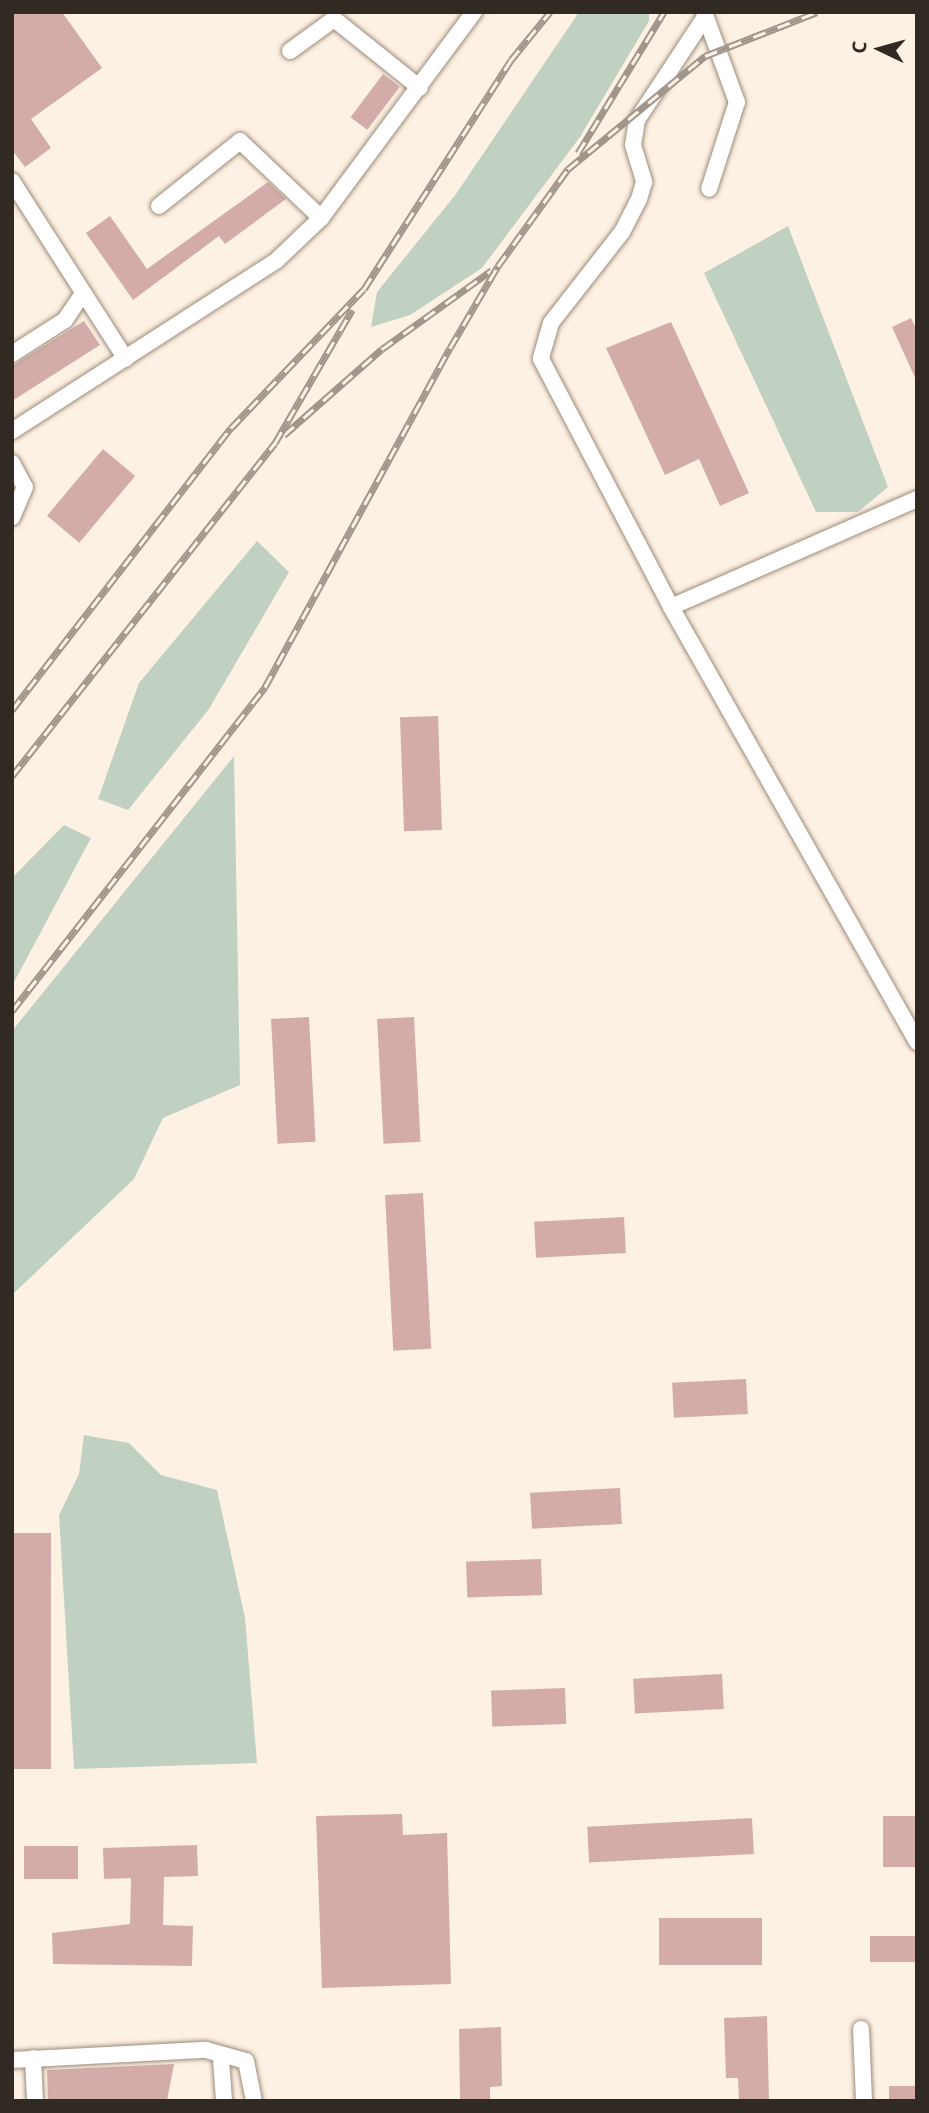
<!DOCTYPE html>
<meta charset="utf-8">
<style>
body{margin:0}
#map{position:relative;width:929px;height:2113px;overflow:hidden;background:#fdf1e4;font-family:"Noto Sans",sans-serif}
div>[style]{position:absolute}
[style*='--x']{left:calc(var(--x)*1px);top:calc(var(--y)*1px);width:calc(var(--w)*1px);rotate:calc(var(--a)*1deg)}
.green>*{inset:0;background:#c0d1c2}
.building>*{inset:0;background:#d3acaa;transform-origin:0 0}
.roads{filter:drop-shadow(0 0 2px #9c8b78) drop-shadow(0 0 2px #9c8b78)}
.minor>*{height:16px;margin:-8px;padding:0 8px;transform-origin:8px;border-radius:8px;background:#fff}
.rail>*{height:7px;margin-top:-3.5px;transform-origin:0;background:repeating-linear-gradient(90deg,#fdf1e4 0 13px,#a0968c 0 26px);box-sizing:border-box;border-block:2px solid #a0968c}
span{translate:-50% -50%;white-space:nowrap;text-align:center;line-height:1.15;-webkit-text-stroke:5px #fdf1e4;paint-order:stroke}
.frame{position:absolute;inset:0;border:14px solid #312a22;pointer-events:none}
.north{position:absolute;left:845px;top:14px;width:70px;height:70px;-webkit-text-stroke:5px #fdf1e4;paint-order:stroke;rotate:275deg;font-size:19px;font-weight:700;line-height:28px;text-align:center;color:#312a22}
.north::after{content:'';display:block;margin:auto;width:24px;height:32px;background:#312a22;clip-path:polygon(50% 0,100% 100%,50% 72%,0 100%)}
</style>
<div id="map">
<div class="green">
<i style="clip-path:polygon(579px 12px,649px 12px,649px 21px,580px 137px,482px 268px,410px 315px,371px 327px,377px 292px,456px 194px)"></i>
<i style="clip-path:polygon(788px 226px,888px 487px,858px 512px,816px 512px,704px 273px)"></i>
<i style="clip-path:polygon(257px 541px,289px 572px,209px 709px,128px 810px,98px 799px,139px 683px)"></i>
<i style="clip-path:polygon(234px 756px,240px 1085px,163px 1118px,134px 1179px,12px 1295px,12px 1031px)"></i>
<i style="clip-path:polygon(64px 825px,91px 838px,12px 986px,12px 878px)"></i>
<i style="clip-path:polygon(84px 1435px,129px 1443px,161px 1475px,217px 1490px,245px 1618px,257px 1763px,74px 1769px,59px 1515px,79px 1474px)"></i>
</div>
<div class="building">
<i style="clip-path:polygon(12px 12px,62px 12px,102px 68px,31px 119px,51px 148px,25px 167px,12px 150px)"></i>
<i style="left:383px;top:74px;width:21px;height:54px;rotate:37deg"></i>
<i style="clip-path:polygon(268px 182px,286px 199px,225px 244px,219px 236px,133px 300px,86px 233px,110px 216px,147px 269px)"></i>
<i style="clip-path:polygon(911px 318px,917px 331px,917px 382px,892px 327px)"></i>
<i style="clip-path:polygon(84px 321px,100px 345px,12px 401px,12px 366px)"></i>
<i style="clip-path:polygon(671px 322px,749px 493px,720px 506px,699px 459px,665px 475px,606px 348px)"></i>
<i style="left:103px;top:449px;width:42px;height:87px;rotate:40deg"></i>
<i style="left:438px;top:716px;width:114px;height:38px;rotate:88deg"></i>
<i style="left:309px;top:1017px;width:125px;height:38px;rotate:87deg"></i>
<i style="left:414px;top:1017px;width:125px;height:37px;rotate:87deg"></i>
<i style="left:423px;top:1193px;width:156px;height:38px;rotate:87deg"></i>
<i style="left:624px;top:1217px;width:36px;height:90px;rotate:87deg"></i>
<i style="left:746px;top:1379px;width:35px;height:74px;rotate:87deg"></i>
<i style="left:620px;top:1488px;width:36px;height:90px;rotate:87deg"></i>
<i style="left:12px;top:1533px;width:39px;height:236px"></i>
<i style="left:541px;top:1559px;width:36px;height:75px;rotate:88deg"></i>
<i style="left:722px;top:1674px;width:35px;height:89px;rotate:87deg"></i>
<i style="left:565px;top:1688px;width:36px;height:74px;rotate:88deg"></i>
<i style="clip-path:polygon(402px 1814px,403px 1835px,447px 1833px,451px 1984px,322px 1988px,316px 1816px)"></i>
<i style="left:917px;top:1816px;width:51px;height:34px;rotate:90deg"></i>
<i style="left:752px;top:1818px;width:36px;height:165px;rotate:87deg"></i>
<i style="clip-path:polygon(197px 1845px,198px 1876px,164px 1877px,163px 1925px,193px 1926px,192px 1966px,53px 1964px,52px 1933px,130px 1924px,131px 1878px,104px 1879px,103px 1848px)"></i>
<i style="left:24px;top:1846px;width:54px;height:33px"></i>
<i style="left:659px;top:1918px;width:103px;height:47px"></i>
<i style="left:917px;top:1936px;width:26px;height:47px;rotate:90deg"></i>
<i style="clip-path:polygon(767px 2016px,769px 2101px,739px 2101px,738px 2078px,726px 2078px,724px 2018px)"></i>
<i style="clip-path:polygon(501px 2027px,502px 2086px,490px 2087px,490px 2101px,460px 2101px,459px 2029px)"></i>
<i style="clip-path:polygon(174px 2064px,167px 2101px,48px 2101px,47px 2070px)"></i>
<i style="left:917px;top:2086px;width:15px;height:28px;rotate:90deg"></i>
</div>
<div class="roads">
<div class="minor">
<i style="--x:704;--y:12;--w:96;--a:69.9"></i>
<i style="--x:737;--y:102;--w:91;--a:107.8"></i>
<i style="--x:705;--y:17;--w:123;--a:123.4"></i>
<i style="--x:637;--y:120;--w:25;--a:99"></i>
<i style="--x:633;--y:145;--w:39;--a:73"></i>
<i style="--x:644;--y:182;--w:18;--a:106"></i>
<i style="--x:639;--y:199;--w:37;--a:117"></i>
<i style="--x:622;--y:232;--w:115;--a:128"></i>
<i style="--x:551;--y:323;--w:37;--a:106"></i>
<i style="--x:541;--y:359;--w:280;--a:62.3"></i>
<i style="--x:671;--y:607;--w:500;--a:60.5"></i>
<i style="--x:290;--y:51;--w:54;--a:-36"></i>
<i style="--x:334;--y:19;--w:110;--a:38.7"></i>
<i style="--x:12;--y:181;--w:211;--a:57.4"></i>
<i style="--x:159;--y:206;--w:104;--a:-38.7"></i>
<i style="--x:240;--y:141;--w:112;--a:43.5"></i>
<i style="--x:12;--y:354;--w:63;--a:-32.7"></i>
<i style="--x:65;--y:320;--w:30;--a:-56"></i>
<i style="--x:12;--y:431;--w:315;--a:-32.8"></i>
<i style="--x:277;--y:260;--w:61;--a:-43.7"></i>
<i style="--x:321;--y:218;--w:257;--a:-53.4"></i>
<i style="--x:12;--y:463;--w:27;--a:62"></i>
<i style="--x:25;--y:487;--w:33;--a:113"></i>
<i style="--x:671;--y:607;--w:269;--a:-23.7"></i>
<i style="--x:861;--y:2029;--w:72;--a:87.6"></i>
<i style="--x:33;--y:2058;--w:43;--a:87.3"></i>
<i style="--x:221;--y:2059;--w:42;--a:85.9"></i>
<i style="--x:12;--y:2060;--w:194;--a:-3"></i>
<i style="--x:206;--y:2050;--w:41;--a:15.4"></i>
<i style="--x:246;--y:2061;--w:41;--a:78.7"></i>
</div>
</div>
<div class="rail">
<i style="--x:578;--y:153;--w:165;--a:-58.6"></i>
<i style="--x:284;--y:435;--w:130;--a:-41.3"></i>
<i style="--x:382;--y:349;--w:135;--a:-35.7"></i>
<i style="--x:12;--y:710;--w:357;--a:-52.2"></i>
<i style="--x:231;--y:428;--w:192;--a:-46.3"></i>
<i style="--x:364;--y:289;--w:272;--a:-57.3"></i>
<i style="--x:511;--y:60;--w:62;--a:-50.9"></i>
<i style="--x:12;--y:776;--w:424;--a:-51.7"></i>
<i style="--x:275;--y:443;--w:154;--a:-59.9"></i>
<i style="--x:12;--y:1011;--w:411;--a:-52"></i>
<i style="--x:265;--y:687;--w:386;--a:-61.4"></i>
<i style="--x:450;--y:348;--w:95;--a:-59.7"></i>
<i style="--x:498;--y:266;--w:120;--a:-54.2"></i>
<i style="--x:568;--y:169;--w:178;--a:-39.5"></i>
<i style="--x:705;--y:56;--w:120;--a:-21.4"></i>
</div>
<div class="frame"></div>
<div class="north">С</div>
</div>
